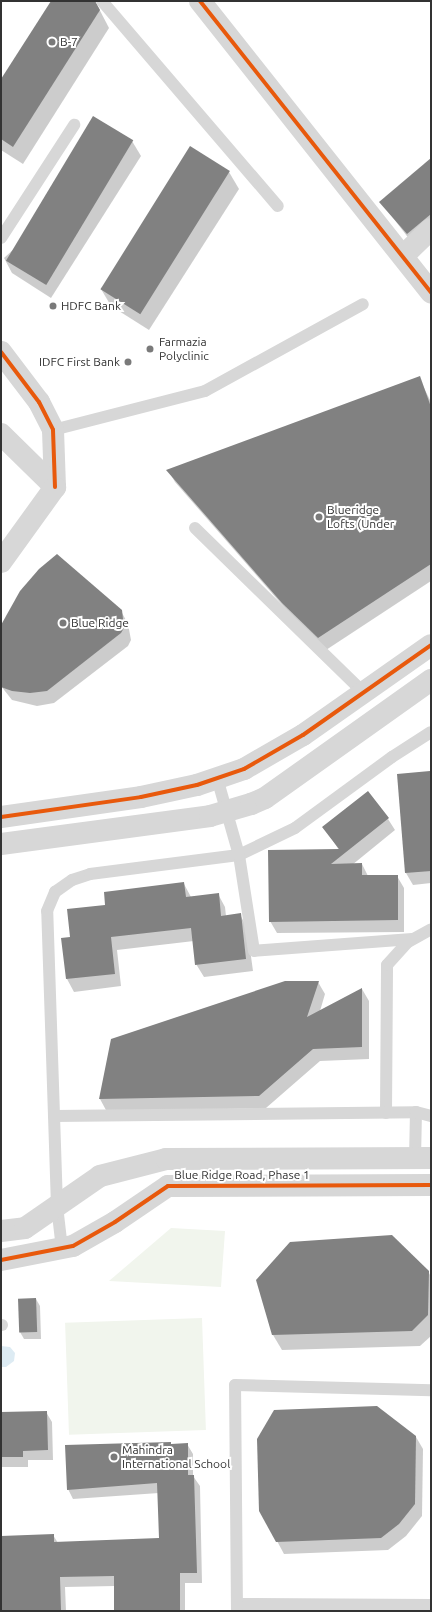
<!DOCTYPE html>
<style>
body{margin:0}
#map{position:relative;width:432px;height:1612px;overflow:hidden;background:#fff;font-family:Ubuntu,sans-serif}
div>[style]{position:absolute}
[style*='--x']{left:calc(var(--x)*1px);top:calc(var(--y)*1px);width:calc(var(--w)*1px);rotate:calc(var(--a)*1deg)}
.green>*{inset:0;background:#f1f5ed;transform-origin:0 0}
.water>*{inset:0;background:#ddebf3}
.shadow>*{inset:0;background:#0003}
.building>*{inset:0;background:#818181;transform-origin:0 0}
.service>*{height:12px;margin:-6px;padding:0 6px;transform-origin:6px;border-radius:6px;background:#d7d7d7}
.minor>*{height:22px;margin:-11px;padding:0 11px;transform-origin:11px;border-radius:11px;background:#d7d7d7}
.tertiary>*{height:22px;margin:-11px;padding:0 11px;transform-origin:11px;border-radius:11px;background:#d7d7d7}
.cycleway>*{height:4px;margin:-2px;padding:0 2px;transform-origin:2px;border-radius:2px;background:#e8590c}
.dots>*{width:11px;height:11px;translate:-50% -50%;box-sizing:border-box;border:2px solid #fff;border-radius:50%}
span{translate:-50% -50%;white-space:nowrap;text-align:center;line-height:1.15;-webkit-text-stroke:4px #fff;paint-order:stroke}
.poi-label{font-size:12px;color:#333}
.left{translate:0 -50%;text-align:left}
.right{translate:-100% -50%;text-align:right}
.street-label{font-size:12px;color:#333}
.frame{position:absolute;inset:0;border:2px solid #333;pointer-events:none}
</style>
<div id="map">
<div class="green">
<i style="clip-path:polygon(171px 1228px,225px 1231px,221px 1287px,109px 1281px)"></i>
<i style="left:202px;top:1318px;width:112px;height:137px;rotate:88deg"></i>
</div>
<div class="water">
<i style="clip-path:polygon(1px 1346px,10px 1347px,15px 1353px,14px 1361px,6px 1367px,1px 1367px)"></i>
</div>
<div class="shadow">
<i style="clip-path:polygon(52px 1px,95px 1px,109px 28px,23px 164px,1px 150px,1px 81px)"></i>
<i style="clip-path:polygon(132px 141px,141px 156px,51px 298px,12px 273px,4px 258px)"></i>
<i style="clip-path:polygon(229px 172px,239px 189px,149px 330px,111px 306px,101px 289px)"></i>
<i style="clip-path:polygon(431px 172px,431px 229px,413px 244px,381px 202px)"></i>
<i style="clip-path:polygon(419px 378px,431px 402px,431px 581px,326px 650px,291px 615px,175px 482px,168px 470px)"></i>
<i style="clip-path:polygon(121px 611px,128px 624px,131px 640px,128px 646px,54px 703px,37px 706px,12px 700px,1px 686px,1px 629px)"></i>
<i style="clip-path:polygon(431px 772px,431px 883px,413px 885px,406px 873px,398px 775px)"></i>
<i style="clip-path:polygon(388px 819px,395px 830px,352px 865px,362px 864px,368px 876px,397px 876px,404px 888px,404px 932px,277px 933px,270px 921px,339px 850px,324px 827px)"></i>
<i style="clip-path:polygon(184px 884px,191px 897px,218px 894px,225px 907px,226px 916px,240px 915px,247px 927px,253px 971px,204px 977px,196px 964px,194px 941px,117px 950px,121px 986px,74px 992px,67px 979px,62px 939px,71px 938px,106px 906px)"></i>
<i style="clip-path:polygon(318px 982px,325px 994px,320px 1011px,362px 989px,369px 1001px,369px 1059px,320px 1061px,266px 1108px,107px 1112px,100px 1099px,112px 1040px)"></i>
<i style="clip-path:polygon(428px 1271px,431px 1277px,431px 1336px,420px 1346px,282px 1350px,273px 1335px)"></i>
<i style="clip-path:polygon(36px 1299px,40px 1306px,41px 1339px,24px 1339px,20px 1332px)"></i>
<i style="clip-path:polygon(46px 1412px,52px 1422px,53px 1460px,28px 1460px,28px 1467px,1px 1467px,1px 1413px)"></i>
<i style="clip-path:polygon(416px 1437px,423px 1449px,422px 1516px,406px 1536px,388px 1550px,284px 1554px,277px 1541px)"></i>
<i style="clip-path:polygon(187px 1444px,193px 1454px,193px 1476px,200px 1486px,202px 1583px,185px 1583px,185px 1611px,115px 1611px,115px 1586px,65px 1587px,66px 1611px,1px 1611px,1px 1537px,53px 1535px,58px 1543px,160px 1539px,159px 1493px,73px 1499px,68px 1489px)"></i>
</div>
<div class="building">
<i style="clip-path:polygon(51px 1px,95px 1px,100px 10px,13px 147px,1px 139px,1px 79px)"></i>
<i style="left:93px;top:116px;width:47px;height:169px;rotate:31deg"></i>
<i style="left:190px;top:146px;width:47px;height:169px;rotate:32deg"></i>
<i style="clip-path:polygon(431px 158px,431px 214px,407px 234px,379px 202px)"></i>
<i style="clip-path:polygon(420px 376px,431px 407px,431px 564px,318px 638px,282px 603px,166px 470px)"></i>
<i style="clip-path:polygon(57px 554px,122px 610px,124px 628px,121px 633px,47px 691px,30px 693px,12px 691px,1px 687px,1px 625px,20px 591px,39px 569px)"></i>
<i style="clip-path:polygon(430px 771px,431px 871px,405px 873px,397px 774px)"></i>
<i style="clip-path:polygon(368px 791px,389px 818px,331px 864px,362px 863px,362px 875px,398px 875px,398px 920px,269px 922px,268px 850px,339px 849px,322px 827px)"></i>
<i style="clip-path:polygon(184px 882px,186px 897px,219px 893px,221px 916px,241px 913px,246px 959px,195px 965px,191px 928px,111px 937px,115px 974px,66px 979px,61px 938px,70px 937px,67px 909px,105px 905px,104px 892px)"></i>
<i style="clip-path:polygon(285px 981px,319px 981px,307px 1017px,362px 988px,362px 1047px,313px 1049px,259px 1096px,99px 1099px,111px 1039px)"></i>
<i style="clip-path:polygon(392px 1235px,429px 1271px,428px 1315px,412px 1331px,272px 1335px,256px 1280px,290px 1242px)"></i>
<i style="left:36px;top:1298px;width:34px;height:18px;rotate:88deg"></i>
<i style="clip-path:polygon(377px 1406px,416px 1436px,415px 1504px,399px 1524px,381px 1538px,276px 1542px,259px 1511px,257px 1439px,274px 1410px)"></i>
<i style="clip-path:polygon(47px 1411px,48px 1450px,23px 1451px,23px 1457px,1px 1457px,1px 1412px)"></i>
<i style="clip-path:polygon(171px 1442px,171px 1444px,188px 1443px,188px 1475px,194px 1475px,197px 1573px,180px 1573px,180px 1611px,114px 1611px,114px 1576px,60px 1577px,61px 1611px,1px 1611px,1px 1536px,54px 1534px,54px 1542px,159px 1538px,157px 1483px,67px 1490px,65px 1445px)"></i>
</div>
<div class="service">
<i style="--x:102;--y:1;--w:270;--a:49.4"></i>
<i style="--x:1;--y:238;--w:135;--a:-57.1"></i>
<i style="--x:53;--y:430;--w:157;--a:-14.4"></i>
<i style="--x:205;--y:391;--w:180;--a:-28.8"></i>
<i style="--x:195;--y:528;--w:235;--a:44.3"></i>
<i style="--x:412;--y:939;--w:158;--a:175.7"></i>
<i style="--x:254;--y:951;--w:97;--a:-98.9"></i>
<i style="--x:239;--y:855;--w:62;--a:-25.7"></i>
<i style="--x:295;--y:828;--w:120;--a:-36.2"></i>
<i style="--x:392;--y:757;--w:46;--a:-32.7"></i>
<i style="--x:386;--y:1113;--w:148;--a:-89.6"></i>
<i style="--x:387;--y:965;--w:31;--a:-48"></i>
<i style="--x:408;--y:942;--w:26;--a:-29"></i>
<i style="--x:54;--y:1116;--w:362;--a:-0.6"></i>
<i style="--x:415;--y:1159;--w:47;--a:-88.8"></i>
<i style="--x:416;--y:1112;--w:16;--a:15"></i>
<i style="--x:62;--y:1249;--w:43;--a:-96.6"></i>
<i style="--x:57;--y:1206;--w:295;--a:-91.9"></i>
<i style="--x:47;--y:911;--w:21;--a:-67"></i>
<i style="--x:55;--y:892;--w:21;--a:-35"></i>
<i style="--x:72;--y:880;--w:19;--a:-18"></i>
<i style="--x:90;--y:874;--w:150;--a:-7.3"></i>
<i style="--x:239;--y:855;--w:80;--a:-105.9"></i>
<i style="--x:1;--y:1325;--w:1;--a:0"></i>
<i style="--x:238;--y:1604;--w:193;--a:0.3"></i>
<i style="--x:237;--y:1611;--w:226;--a:-90.5"></i>
<i style="--x:235;--y:1385;--w:196;--a:1.5"></i>
</div>
<div class="minor">
<i style="--x:200;--y:1;--w:372;--a:51.6"></i>
<i style="--x:403;--y:256;--w:39;--a:-44"></i>
</div>
<div class="tertiary">
<i style="--x:1;--y:352;--w:63;--a:52.8"></i>
<i style="--x:39;--y:402;--w:31;--a:63"></i>
<i style="--x:53;--y:430;--w:57;--a:88"></i>
<i style="--x:1;--y:434;--w:76;--a:44.5"></i>
<i style="--x:1;--y:562;--w:92;--a:-54.2"></i>
<i style="--x:1;--y:817;--w:141;--a:-8.1"></i>
<i style="--x:141;--y:797;--w:57;--a:-12.1"></i>
<i style="--x:197;--y:785;--w:50;--a:-18.8"></i>
<i style="--x:244;--y:769;--w:68;--a:-30"></i>
<i style="--x:303;--y:735;--w:156;--a:-35.1"></i>
<i style="--x:1;--y:844;--w:211;--a:-7.6"></i>
<i style="--x:210;--y:816;--w:43;--a:-16.3"></i>
<i style="--x:251;--y:804;--w:15;--a:-23"></i>
<i style="--x:265;--y:798;--w:204;--a:-35.4"></i>
<i style="--x:1;--y:1231;--w:24;--a:-7"></i>
<i style="--x:25;--y:1228;--w:91;--a:-34.7"></i>
<i style="--x:100;--y:1176;--w:68;--a:-14.4"></i>
<i style="--x:166;--y:1159;--w:265;--a:-0.2"></i>
<i style="--x:1;--y:1260;--w:73;--a:-11"></i>
<i style="--x:73;--y:1246;--w:48;--a:-29.7"></i>
<i style="--x:115;--y:1222;--w:64;--a:-34.2"></i>
<i style="--x:168;--y:1186;--w:263;--a:-0.2"></i>
</div>
<div class="cycleway">
<i style="--x:200;--y:1;--w:372;--a:51.6"></i>
<i style="--x:1;--y:352;--w:63;--a:52.8"></i>
<i style="--x:39;--y:402;--w:31;--a:63"></i>
<i style="--x:53;--y:430;--w:57;--a:88"></i>
<i style="--x:1;--y:817;--w:141;--a:-8.1"></i>
<i style="--x:141;--y:797;--w:57;--a:-12.1"></i>
<i style="--x:197;--y:785;--w:50;--a:-18.8"></i>
<i style="--x:244;--y:769;--w:68;--a:-30"></i>
<i style="--x:303;--y:735;--w:156;--a:-35.1"></i>
<i style="--x:1;--y:1260;--w:73;--a:-11"></i>
<i style="--x:73;--y:1246;--w:48;--a:-29.7"></i>
<i style="--x:115;--y:1222;--w:64;--a:-34.2"></i>
<i style="--x:168;--y:1186;--w:263;--a:-0.2"></i>
</div>
<div class="dots">
<i style="left:52px;top:42px;background:#7a7a7a"></i>
<i style="left:53px;top:306px;background:#7a7a7a"></i>
<i style="left:150px;top:349px;background:#7a7a7a"></i>
<i style="left:128px;top:362px;background:#7a7a7a"></i>
<i style="left:319px;top:517px;background:#7a7a7a"></i>
<i style="left:63px;top:623px;background:#7a7a7a"></i>
<i style="left:114px;top:1457px;background:#7a7a7a"></i>
</div>
<div class="poi-label">
<span class="left" style="left:60px;top:42px">B-7</span>
<span class="left" style="left:61px;top:306px">HDFC Bank</span>
<span class="left" style="left:159px;top:349px">Farmazia<br>Polyclinic</span>
<span class="right" style="left:120px;top:362px">IDFC First Bank</span>
<span class="left" style="left:327px;top:517px">Blueridge<br>Lofts (Under</span>
<span class="left" style="left:71px;top:623px">Blue Ridge</span>
<span class="left" style="left:122px;top:1457px">Mahindra<br>International School</span>
</div>
<div class="street-label">
<span style="left:242px;top:1175px">Blue Ridge Road, Phase 1</span>
</div>
<div class="frame"></div>
</div>
